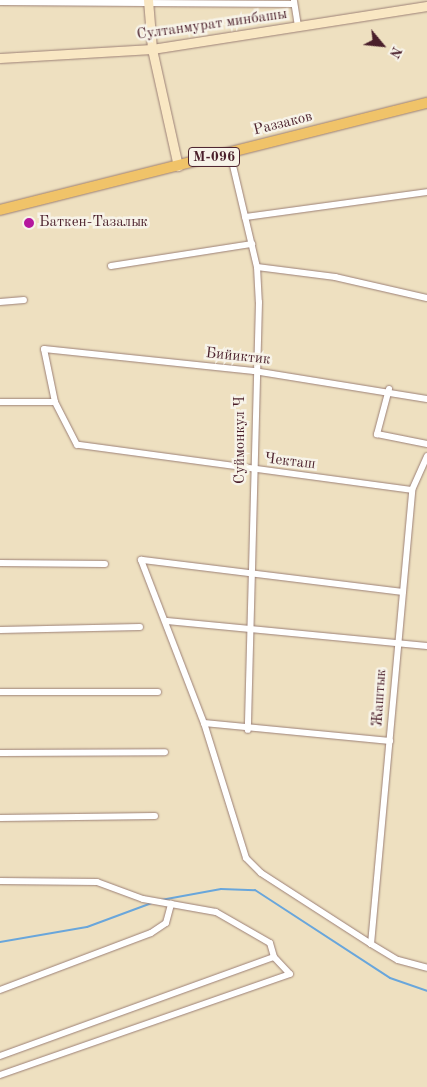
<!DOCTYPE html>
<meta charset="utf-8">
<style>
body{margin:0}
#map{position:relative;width:427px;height:1087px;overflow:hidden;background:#eee0c0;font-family:"Old Standard TT",serif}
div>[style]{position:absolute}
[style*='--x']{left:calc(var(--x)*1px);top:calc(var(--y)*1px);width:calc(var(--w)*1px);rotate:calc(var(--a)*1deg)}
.stream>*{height:2px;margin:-1px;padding:0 1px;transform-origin:1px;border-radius:1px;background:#69a6db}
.roads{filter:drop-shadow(0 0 1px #9c8076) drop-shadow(0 0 1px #9c8076)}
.street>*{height:6px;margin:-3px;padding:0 3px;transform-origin:3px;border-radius:3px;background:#fff}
.secondary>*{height:9px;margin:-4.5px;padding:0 4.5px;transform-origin:4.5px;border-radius:4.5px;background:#f9e7c3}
.primary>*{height:10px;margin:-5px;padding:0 5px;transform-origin:5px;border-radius:5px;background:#f0c369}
.dots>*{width:14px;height:14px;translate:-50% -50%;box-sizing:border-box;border:2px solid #f7f3e8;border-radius:50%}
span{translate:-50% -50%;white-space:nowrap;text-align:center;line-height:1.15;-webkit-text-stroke:5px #f7f3e8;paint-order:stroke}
.shield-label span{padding:1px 4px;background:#f7f3e8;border:1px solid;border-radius:4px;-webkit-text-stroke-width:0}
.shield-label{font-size:14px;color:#4a1f2b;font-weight:700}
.street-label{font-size:15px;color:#4a1f2b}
.poi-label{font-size:15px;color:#4a1f2b}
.left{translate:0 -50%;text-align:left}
.north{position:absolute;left:357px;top:20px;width:50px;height:50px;-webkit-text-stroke:4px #f7f3e8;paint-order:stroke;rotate:118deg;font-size:14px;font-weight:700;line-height:20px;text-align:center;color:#4a1f2b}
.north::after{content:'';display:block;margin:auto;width:18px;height:22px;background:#4a1f2b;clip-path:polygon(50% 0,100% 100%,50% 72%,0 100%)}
</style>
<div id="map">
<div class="stream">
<i style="--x:161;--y:900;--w:61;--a:-10.4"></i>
<i style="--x:221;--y:889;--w:34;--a:2"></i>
<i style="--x:255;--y:890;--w:161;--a:33.1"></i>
<i style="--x:390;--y:978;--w:39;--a:19"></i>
<i style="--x:0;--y:942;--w:88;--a:-9.8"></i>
<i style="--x:87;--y:927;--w:69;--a:-20.3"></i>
</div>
<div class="roads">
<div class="street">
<i style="--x:294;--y:1;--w:25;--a:81"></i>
<i style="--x:0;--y:2;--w:294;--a:0.4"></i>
<i style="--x:230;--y:153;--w:117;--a:76.7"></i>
<i style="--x:257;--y:267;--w:35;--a:87"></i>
<i style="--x:259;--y:302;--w:428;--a:91.5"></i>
<i style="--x:245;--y:217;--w:184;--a:-7.8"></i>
<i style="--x:111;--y:266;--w:143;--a:-8.9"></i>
<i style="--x:257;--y:267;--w:79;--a:7.3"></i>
<i style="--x:335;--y:277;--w:94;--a:12.9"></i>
<i style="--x:0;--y:302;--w:24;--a:-5"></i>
<i style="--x:389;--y:389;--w:47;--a:104.9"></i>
<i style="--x:377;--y:434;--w:51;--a:11.3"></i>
<i style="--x:0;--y:402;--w:55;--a:0"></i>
<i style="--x:412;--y:490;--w:338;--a:-172.3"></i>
<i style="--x:77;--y:445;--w:48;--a:-117.1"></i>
<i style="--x:55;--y:402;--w:54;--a:-101.7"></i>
<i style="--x:44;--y:349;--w:211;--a:6"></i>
<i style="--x:254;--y:371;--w:175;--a:9.2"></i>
<i style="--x:0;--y:563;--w:105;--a:0.5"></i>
<i style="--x:403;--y:592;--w:264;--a:-173"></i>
<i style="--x:141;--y:560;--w:175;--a:68.9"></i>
<i style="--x:204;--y:723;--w:141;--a:72.7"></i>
<i style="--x:246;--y:858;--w:21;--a:45"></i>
<i style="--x:261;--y:873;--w:131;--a:32.8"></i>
<i style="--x:371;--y:944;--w:31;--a:31"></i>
<i style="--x:398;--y:960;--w:30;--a:15"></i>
<i style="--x:167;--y:621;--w:261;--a:5.5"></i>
<i style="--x:0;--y:630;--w:140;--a:-1.2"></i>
<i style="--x:0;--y:692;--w:158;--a:0"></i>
<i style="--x:204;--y:723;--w:187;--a:5.5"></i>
<i style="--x:0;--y:753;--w:165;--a:-0.3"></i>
<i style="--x:0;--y:818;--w:155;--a:-0.7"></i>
<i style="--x:0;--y:881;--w:97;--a:0.6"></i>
<i style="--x:97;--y:882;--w:49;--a:20.3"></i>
<i style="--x:143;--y:899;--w:74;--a:10.1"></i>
<i style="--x:216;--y:912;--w:62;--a:29.9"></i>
<i style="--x:270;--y:943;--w:15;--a:74"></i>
<i style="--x:274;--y:957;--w:23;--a:47"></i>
<i style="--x:290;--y:974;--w:307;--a:160.8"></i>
<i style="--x:371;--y:944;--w:456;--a:-84.8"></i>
<i style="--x:412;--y:490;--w:37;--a:-66"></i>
<i style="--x:0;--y:990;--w:161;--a:-20.7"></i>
<i style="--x:151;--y:933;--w:18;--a:-34"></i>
<i style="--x:166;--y:923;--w:20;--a:-75"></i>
<i style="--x:0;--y:1056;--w:291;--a:-19.9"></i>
</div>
<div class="secondary">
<i style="--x:148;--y:0;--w:49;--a:85.3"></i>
<i style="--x:152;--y:49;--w:120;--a:77.5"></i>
<i style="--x:0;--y:58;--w:152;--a:-3.4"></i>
<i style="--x:152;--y:49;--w:278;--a:-8.9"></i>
</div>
<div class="primary">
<i style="--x:0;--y:210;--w:440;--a:-14.1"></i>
</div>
</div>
<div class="dots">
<i style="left:29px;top:223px;background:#b5179e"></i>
</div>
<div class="shield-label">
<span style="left:214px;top:157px">М-096</span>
</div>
<div class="street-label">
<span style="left:212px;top:25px;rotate:-8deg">Султанмурат минбашы</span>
<span style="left:283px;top:124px;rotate:-14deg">Раззаков</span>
<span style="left:238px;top:357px;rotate:6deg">Бийиктик</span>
<span style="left:241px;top:440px;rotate:-90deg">Суймонкул Ч</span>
<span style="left:290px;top:462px;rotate:7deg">Чекташ</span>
<span style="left:380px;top:698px;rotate:-86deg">Жаштык</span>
</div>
<div class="poi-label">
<span class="left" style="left:39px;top:223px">Баткен-Тазалык</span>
</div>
<div class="north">N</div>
</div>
